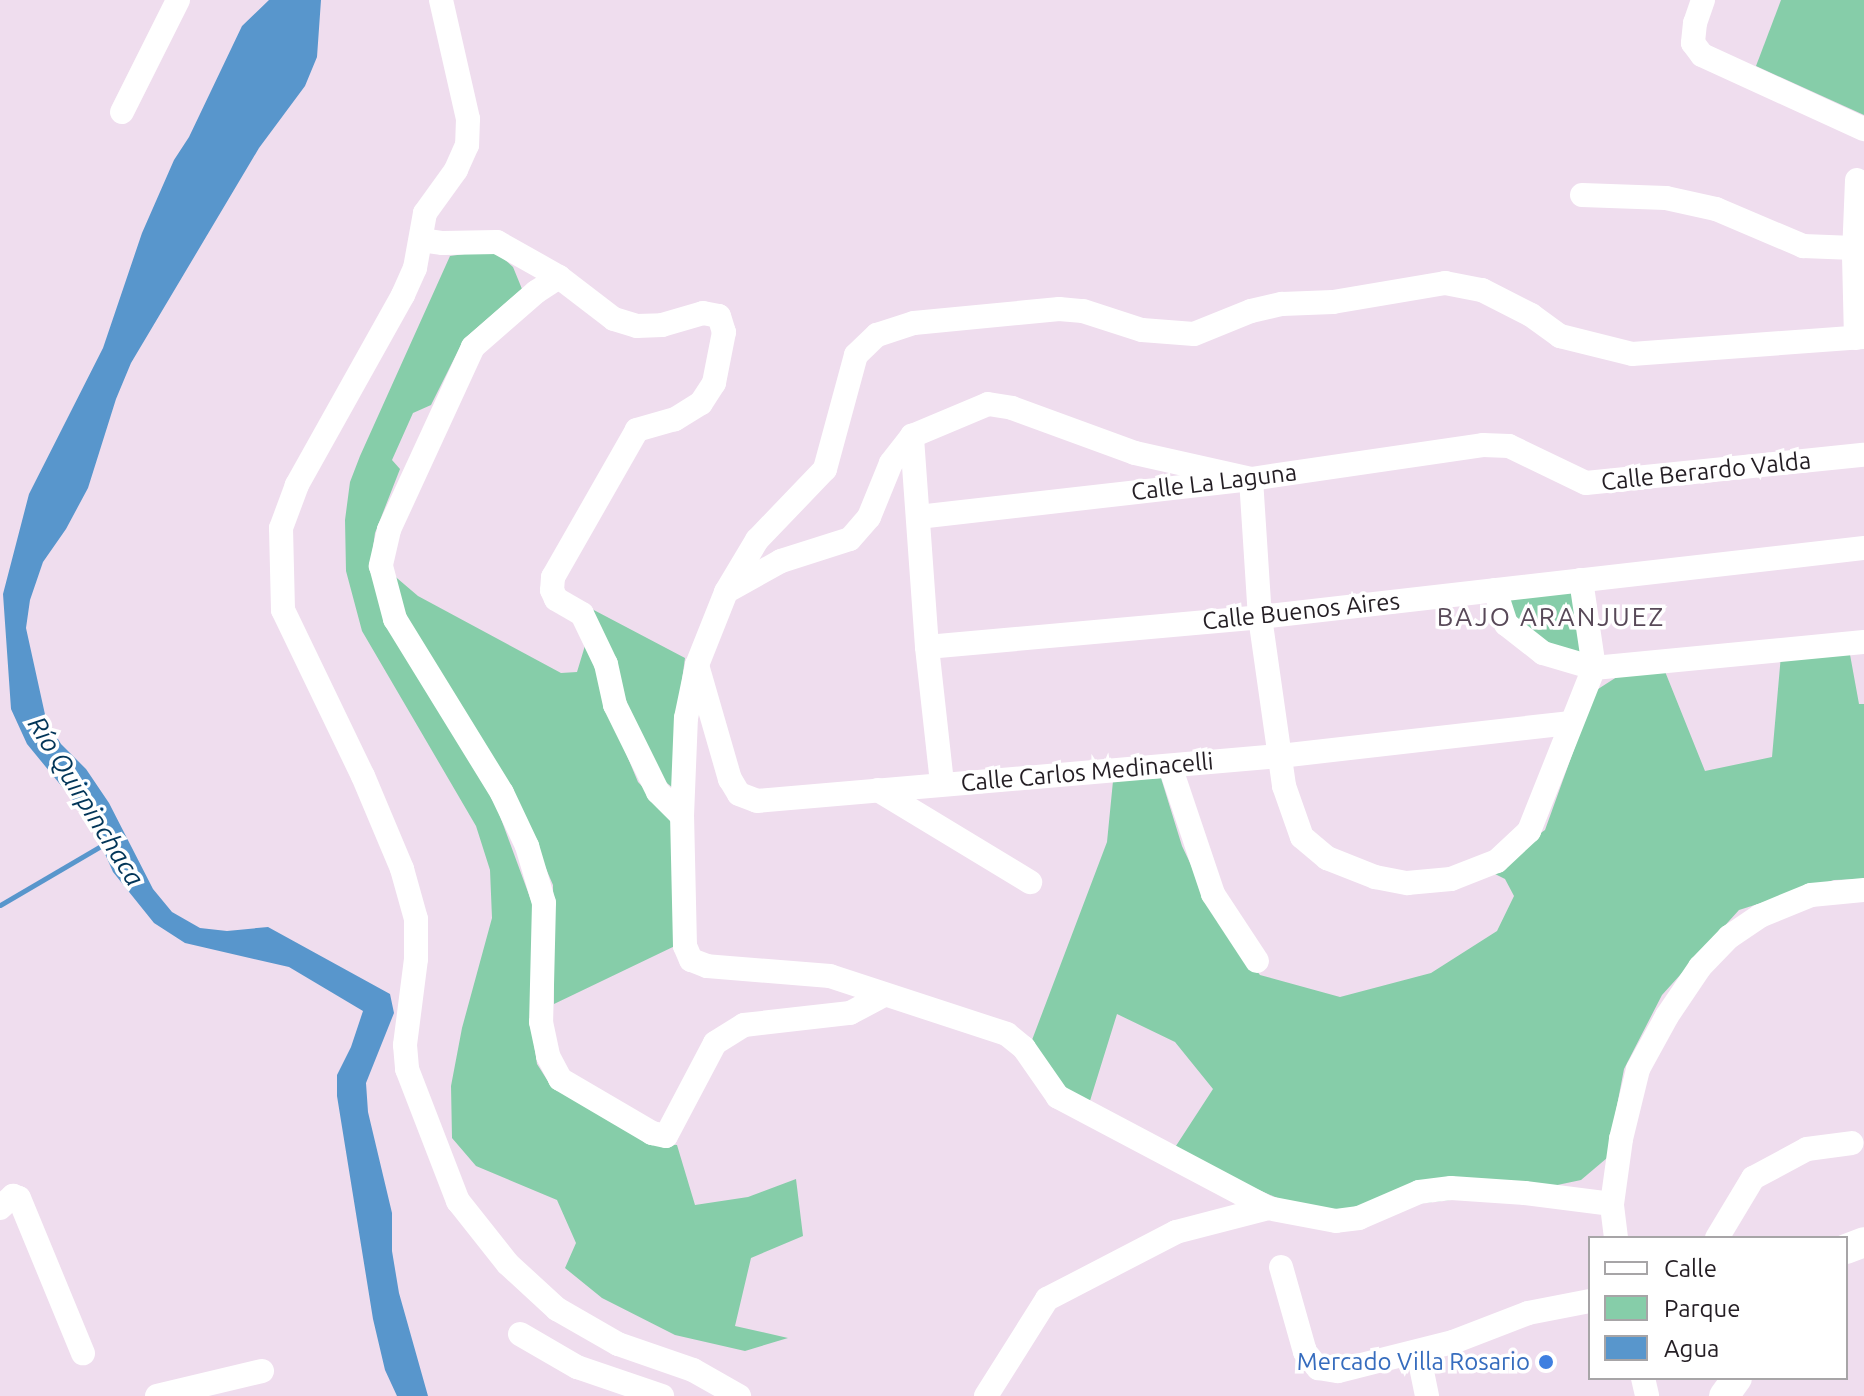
<!DOCTYPE html>
<meta charset="utf-8">
<style>
body{margin:0}
#map{position:relative;width:1864px;height:1396px;overflow:hidden;background:#efddee;font-family:Ubuntu,sans-serif}
div>[style]{position:absolute}
[style*='--x']{left:calc(var(--x)*1px);top:calc(var(--y)*1px);width:calc(var(--w)*1px);rotate:calc(var(--a)*1deg)}
.green>*{inset:0;background:#86cda9}
.water>*{inset:0;background:#5896cc}
.stream>*{height:5px;margin:-2.5px;padding:0 2.5px;transform-origin:2.5px;border-radius:2.5px;background:#5896cc}
.minor>*{height:24px;margin:-12px;padding:0 12px;transform-origin:12px;border-radius:12px;background:#fff}
.major>*{height:30px;margin:-15px;padding:0 15px;transform-origin:15px;border-radius:15px;background:#fff}
.dots>*{width:22px;height:22px;translate:-50% -50%;box-sizing:border-box;border:4px solid #fff;border-radius:50%}
span{translate:-50% -50%;white-space:nowrap;text-align:center;line-height:1.15;-webkit-text-stroke:7px #fff;paint-order:stroke}
.street-label{font-size:24px;color:#241e24}
.shop-label{font-size:24px;color:#366cbe}
.right{translate:-100% -50%;text-align:right}
.neighbourhood-label{font-size:26px;color:#584958;letter-spacing:2px}
.water-label{font-size:26px;color:#023558;font-style:italic}
.legend{position:absolute;left:1588px;top:1236px;width:260px;height:144px;box-sizing:border-box;background:#fff;border:2px solid #a7a5a7;margin:0;padding:10px 14px;list-style:none;font-size:24px;color:#241e24}
.legend li{display:flex;align-items:center;gap:16px;height:40px}
.legend b{width:40px;border:2px solid #a7a5a7}
</style>
<div id="map">
<div class="green">
<i style="clip-path:polygon(1781px 0,1864px 0,1864px 115px,1756px 66px)"></i>
<i style="clip-path:polygon(494px 250px,513px 267px,522px 289px,464px 339px,431px 405px,413px 413px,392px 460px,400px 469px,375px 533px,371px 562px,493px 797px,532px 903px,533px 1037px,537px 1064px,551px 1086px,653px 1143px,677px 1145px,695px 1205px,748px 1197px,796px 1179px,803px 1236px,751px 1258px,735px 1326px,788px 1338px,745px 1351px,675px 1335px,602px 1298px,565px 1268px,576px 1243px,557px 1200px,476px 1166px,452px 1138px,451px 1086px,462px 1028px,492px 918px,490px 870px,476px 826px,362px 631px,346px 571px,345px 520px,350px 482px,360px 456px,450px 256px)"></i>
<i style="clip-path:polygon(391px 573px,418px 596px,561px 673px,577px 672px,587px 639px,610px 715px,638px 782px,672px 818px,677px 945px,554px 1004px,553px 885px,510px 785px,407px 618px)"></i>
<i style="clip-path:polygon(1574px 590px,1585px 658px,1561px 651px,1509px 617px,1505px 596px)"></i>
<i style="clip-path:polygon(590px 608px,685px 658px,675px 731px,673px 788px,646px 766px)"></i>
<i style="clip-path:polygon(1849px 649px,1859px 704px,1864px 704px,1864px 879px,1834px 880px,1739px 910px,1662px 995px,1624px 1069px,1607px 1158px,1581px 1180px,1529px 1191px,1346px 1212px,1307px 1211px,1172px 1152px,1213px 1089px,1175px 1042px,1117px 1014px,1089px 1104px,1055px 1084px,1032px 1040px,1107px 842px,1113px 781px,1161px 778px,1182px 846px,1219px 924px,1260px 975px,1340px 997px,1431px 973px,1497px 931px,1514px 896px,1505px 879px,1481px 867px,1499px 862px,1545px 830px,1595px 691px,1623px 673px,1664px 669px,1705px 771px,1772px 757px,1781px 655px)"></i>
</div>
<div class="water">
<i style="clip-path:polygon(269px 0,321px 0,317px 57px,305px 86px,259px 148px,131px 363px,116px 399px,88px 488px,66px 529px,43px 562px,30px 600px,26px 628px,46px 719px,61px 744px,86px 769px,109px 803px,153px 889px,172px 912px,200px 928px,227px 931px,268px 927px,390px 994px,394px 1013px,366px 1083px,368px 1112px,392px 1213px,392px 1251px,399px 1293px,428px 1396px,397px 1396px,385px 1370px,373px 1319px,337px 1096px,337px 1075px,351px 1047px,363px 1011px,289px 967px,185px 943px,154px 923px,113px 872px,91px 822px,27px 744px,11px 709px,3px 594px,29px 494px,103px 348px,142px 233px,174px 160px,189px 137px,242px 26px)"></i>
</div>
<div class="stream">
<i style="--x:0;--y:905;--w:123;--a:-30.3"></i>
</div>
<div class="minor">
<i style="--x:441;--y:0;--w:122;--a:77.2"></i>
<i style="--x:468;--y:119;--w:26;--a:92"></i>
<i style="--x:467;--y:145;--w:27;--a:114"></i>
<i style="--x:456;--y:170;--w:53;--a:125.8"></i>
<i style="--x:425;--y:213;--w:56;--a:100.3"></i>
<i style="--x:415;--y:268;--w:30;--a:114"></i>
<i style="--x:403;--y:295;--w:218;--a:119.2"></i>
<i style="--x:297;--y:485;--w:46;--a:110.4"></i>
<i style="--x:281;--y:528;--w:82;--a:88.6"></i>
<i style="--x:283;--y:610;--w:184;--a:64.3"></i>
<i style="--x:363;--y:776;--w:101;--a:67.2"></i>
<i style="--x:402;--y:869;--w:52;--a:74.4"></i>
<i style="--x:416;--y:919;--w:40;--a:90"></i>
<i style="--x:416;--y:959;--w:87;--a:97.3"></i>
<i style="--x:405;--y:1045;--w:24;--a:85"></i>
<i style="--x:407;--y:1069;--w:142;--a:68.9"></i>
<i style="--x:458;--y:1201;--w:80;--a:51.6"></i>
<i style="--x:508;--y:1264;--w:67;--a:42.6"></i>
<i style="--x:557;--y:1309;--w:70;--a:29.8"></i>
<i style="--x:618;--y:1344;--w:79;--a:19.1"></i>
<i style="--x:693;--y:1370;--w:53;--a:29.5"></i>
<i style="--x:1703;--y:0;--w:24;--a:109"></i>
<i style="--x:1695;--y:23;--w:20;--a:96"></i>
<i style="--x:1693;--y:43;--w:15;--a:53"></i>
<i style="--x:1702;--y:55;--w:178;--a:24.6"></i>
<i style="--x:122;--y:112;--w:125;--a:-63.4"></i>
<i style="--x:1582;--y:195;--w:84;--a:2"></i>
<i style="--x:1666;--y:198;--w:51;--a:12.4"></i>
<i style="--x:1716;--y:209;--w:95;--a:23"></i>
<i style="--x:1803;--y:246;--w:51;--a:2.2"></i>
<i style="--x:421;--y:240;--w:22;--a:8"></i>
<i style="--x:443;--y:243;--w:54;--a:-1.1"></i>
<i style="--x:497;--y:242;--w:71;--a:29.4"></i>
<i style="--x:559;--y:277;--w:69;--a:37.4"></i>
<i style="--x:614;--y:319;--w:24;--a:17"></i>
<i style="--x:637;--y:326;--w:25;--a:-2"></i>
<i style="--x:662;--y:325;--w:43;--a:-16.3"></i>
<i style="--x:703;--y:313;--w:16;--a:11"></i>
<i style="--x:719;--y:316;--w:17;--a:73"></i>
<i style="--x:724;--y:332;--w:52;--a:101.1"></i>
<i style="--x:714;--y:383;--w:24;--a:123"></i>
<i style="--x:701;--y:403;--w:31;--a:148"></i>
<i style="--x:675;--y:419;--w:40;--a:164"></i>
<i style="--x:637;--y:430;--w:169;--a:119.7"></i>
<i style="--x:553;--y:577;--w:13;--a:94"></i>
<i style="--x:552;--y:590;--w:10;--a:66"></i>
<i style="--x:556;--y:599;--w:30;--a:30"></i>
<i style="--x:582;--y:614;--w:55;--a:64.4"></i>
<i style="--x:606;--y:664;--w:42;--a:77.6"></i>
<i style="--x:615;--y:705;--w:97;--a:63.7"></i>
<i style="--x:658;--y:792;--w:34;--a:45"></i>
<i style="--x:559;--y:277;--w:27;--a:147"></i>
<i style="--x:536;--y:292;--w:84;--a:138.9"></i>
<i style="--x:473;--y:347;--w:201;--a:114.7"></i>
<i style="--x:389;--y:530;--w:37;--a:103"></i>
<i style="--x:381;--y:566;--w:55;--a:75.2"></i>
<i style="--x:395;--y:619;--w:204;--a:58.4"></i>
<i style="--x:502;--y:793;--w:59;--a:64.7"></i>
<i style="--x:527;--y:846;--w:59;--a:73.4"></i>
<i style="--x:544;--y:903;--w:119;--a:91.4"></i>
<i style="--x:541;--y:1022;--w:35;--a:78"></i>
<i style="--x:548;--y:1056;--w:26;--a:62"></i>
<i style="--x:560;--y:1079;--w:107;--a:30.4"></i>
<i style="--x:652;--y:1133;--w:14;--a:12"></i>
<i style="--x:666;--y:1136;--w:105;--a:-62.2"></i>
<i style="--x:715;--y:1043;--w:34;--a:-32"></i>
<i style="--x:744;--y:1025;--w:107;--a:-6.5"></i>
<i style="--x:850;--y:1013;--w:38;--a:-28"></i>
<i style="--x:1856;--y:338;--w:83;--a:-91.4"></i>
<i style="--x:1854;--y:255;--w:75;--a:-87.7"></i>
<i style="--x:918;--y:517;--w:335;--a:-6.5"></i>
<i style="--x:1251;--y:479;--w:234;--a:-8.3"></i>
<i style="--x:1483;--y:445;--w:26;--a:2"></i>
<i style="--x:1509;--y:446;--w:85;--a:25.7"></i>
<i style="--x:1586;--y:483;--w:279;--a:-5.8"></i>
<i style="--x:729;--y:590;--w:60;--a:-29.1"></i>
<i style="--x:781;--y:561;--w:72;--a:-17.7"></i>
<i style="--x:850;--y:539;--w:29;--a:-49"></i>
<i style="--x:869;--y:517;--w:58;--a:-67.8"></i>
<i style="--x:891;--y:463;--w:34;--a:-52"></i>
<i style="--x:1495;--y:590;--w:36;--a:72"></i>
<i style="--x:1506;--y:624;--w:47;--a:38.1"></i>
<i style="--x:1543;--y:653;--w:53;--a:16.4"></i>
<i style="--x:1594;--y:668;--w:271;--a:-5.5"></i>
<i style="--x:927;--y:647;--w:334;--a:-5.1"></i>
<i style="--x:1260;--y:617;--w:608;--a:-6.52"></i>
<i style="--x:697;--y:665;--w:119;--a:73.9"></i>
<i style="--x:730;--y:779;--w:17;--a:59"></i>
<i style="--x:739;--y:794;--w:19;--a:21"></i>
<i style="--x:757;--y:801;--w:525;--a:-4.92"></i>
<i style="--x:1280;--y:756;--w:293;--a:-6.5"></i>
<i style="--x:1170;--y:766;--w:135;--a:71.4"></i>
<i style="--x:1213;--y:894;--w:80;--a:56.7"></i>
<i style="--x:942;--y:783;--w:137;--a:-96.3"></i>
<i style="--x:927;--y:647;--w:212;--a:-94.1"></i>
<i style="--x:912;--y:436;--w:82;--a:-22.8"></i>
<i style="--x:988;--y:404;--w:24;--a:9"></i>
<i style="--x:1012;--y:408;--w:131;--a:20.1"></i>
<i style="--x:1135;--y:453;--w:119;--a:12.6"></i>
<i style="--x:1251;--y:479;--w:138;--a:86.3"></i>
<i style="--x:1260;--y:617;--w:171;--a:81.9"></i>
<i style="--x:1284;--y:786;--w:54;--a:70.6"></i>
<i style="--x:1302;--y:837;--w:33;--a:40"></i>
<i style="--x:1327;--y:858;--w:52;--a:21.6"></i>
<i style="--x:1375;--y:877;--w:33;--a:11"></i>
<i style="--x:1407;--y:883;--w:44;--a:-5.2"></i>
<i style="--x:1451;--y:879;--w:49;--a:-21.4"></i>
<i style="--x:1497;--y:861;--w:44;--a:-43.2"></i>
<i style="--x:1529;--y:831;--w:175;--a:-68.3"></i>
<i style="--x:1594;--y:668;--w:89;--a:-98.4"></i>
<i style="--x:878;--y:790;--w:178;--a:31.2"></i>
<i style="--x:1612;--y:1204;--w:88;--a:-172.8"></i>
<i style="--x:1525;--y:1193;--w:74;--a:-176.1"></i>
<i style="--x:1451;--y:1188;--w:32;--a:173"></i>
<i style="--x:1419;--y:1192;--w:65;--a:156.6"></i>
<i style="--x:1359;--y:1218;--w:23;--a:173"></i>
<i style="--x:1336;--y:1221;--w:69;--a:-169.2"></i>
<i style="--x:1268;--y:1208;--w:238;--a:-152.1"></i>
<i style="--x:1058;--y:1097;--w:60;--a:-124.8"></i>
<i style="--x:1024;--y:1048;--w:22;--a:-141"></i>
<i style="--x:1007;--y:1034;--w:186;--a:-161.9"></i>
<i style="--x:830;--y:976;--w:123;--a:-175.4"></i>
<i style="--x:707;--y:966;--w:17;--a:-159"></i>
<i style="--x:691;--y:960;--w:15;--a:-113"></i>
<i style="--x:685;--y:946;--w:130;--a:-91.3"></i>
<i style="--x:682;--y:816;--w:98;--a:-87.7"></i>
<i style="--x:686;--y:718;--w:54;--a:-78.3"></i>
<i style="--x:697;--y:665;--w:79;--a:-68.3"></i>
<i style="--x:726;--y:592;--w:61;--a:-59.2"></i>
<i style="--x:757;--y:540;--w:98;--a:-46.2"></i>
<i style="--x:825;--y:469;--w:118;--a:-74.8"></i>
<i style="--x:856;--y:355;--w:29;--a:-44"></i>
<i style="--x:877;--y:335;--w:39;--a:-18"></i>
<i style="--x:914;--y:323;--w:146;--a:-5.5"></i>
<i style="--x:1059;--y:309;--w:24;--a:5"></i>
<i style="--x:1083;--y:311;--w:62;--a:17.9"></i>
<i style="--x:1142;--y:330;--w:52;--a:4.4"></i>
<i style="--x:1194;--y:334;--w:61;--a:-22"></i>
<i style="--x:1251;--y:311;--w:32;--a:-13"></i>
<i style="--x:1282;--y:304;--w:51;--a:-2.2"></i>
<i style="--x:1333;--y:302;--w:114;--a:-9.6"></i>
<i style="--x:1445;--y:283;--w:38;--a:11"></i>
<i style="--x:1482;--y:290;--w:55;--a:27"></i>
<i style="--x:1531;--y:315;--w:36;--a:36"></i>
<i style="--x:1560;--y:336;--w:74;--a:14"></i>
<i style="--x:1632;--y:354;--w:233;--a:-4.2"></i>
<i style="--x:0;--y:1208;--w:18;--a:-43"></i>
<i style="--x:13;--y:1196;--w:6;--a:18"></i>
<i style="--x:19;--y:1198;--w:168;--a:67.6"></i>
<i style="--x:1616;--y:1238;--w:34;--a:-97"></i>
<i style="--x:1612;--y:1204;--w:66;--a:-82.1"></i>
<i style="--x:1621;--y:1139;--w:72;--a:-76.3"></i>
<i style="--x:1638;--y:1069;--w:60;--a:-61.3"></i>
<i style="--x:1667;--y:1016;--w:59;--a:-56"></i>
<i style="--x:1700;--y:967;--w:42;--a:-46"></i>
<i style="--x:1729;--y:937;--w:37;--a:-34"></i>
<i style="--x:1760;--y:916;--w:55;--a:-22.4"></i>
<i style="--x:1811;--y:895;--w:53;--a:-5.4"></i>
<i style="--x:1717;--y:1238;--w:70;--a:-59"></i>
<i style="--x:1753;--y:1178;--w:61;--a:-28.2"></i>
<i style="--x:1807;--y:1149;--w:45;--a:-7.6"></i>
<i style="--x:1281;--y:1267;--w:88;--a:74.2"></i>
<i style="--x:1305;--y:1352;--w:21;--a:51"></i>
<i style="--x:1318;--y:1368;--w:20;--a:9"></i>
<i style="--x:1338;--y:1371;--w:119;--a:-14.2"></i>
<i style="--x:1453;--y:1342;--w:80;--a:-21.1"></i>
<i style="--x:1528;--y:1313;--w:63;--a:-11"></i>
<i style="--x:520;--y:1334;--w:66;--a:30.1"></i>
<i style="--x:577;--y:1367;--w:90;--a:18.8"></i>
<i style="--x:1418;--y:1352;--w:45;--a:78.4"></i>
<i style="--x:1643;--y:1378;--w:18;--a:77"></i>
<i style="--x:157;--y:1396;--w:108;--a:-13.4"></i>
<i style="--x:986;--y:1396;--w:115;--a:-57.8"></i>
<i style="--x:1047;--y:1299;--w:145;--a:-27.4"></i>
<i style="--x:1176;--y:1232;--w:95;--a:-14.6"></i>
</div>
<div class="major">
<i style="--x:1846;--y:1249;--w:19;--a:-21"></i>
<i style="--x:1724;--y:1396;--w:22;--a:-54"></i>
</div>
<div class="dots">
<i style="left:1546px;top:1362px;background:#3f7fe0"></i>
</div>
<div class="street-label">
<span style="left:1706px;top:471px;rotate:-6deg">Calle Berardo Valda</span>
<span style="left:1214px;top:482px;rotate:-7deg">Calle La Laguna</span>
<span style="left:1301px;top:611px;rotate:-6deg">Calle Buenos Aires</span>
<span style="left:1087px;top:772px;rotate:-5deg">Calle Carlos Medinacelli</span>
</div>
<div class="shop-label">
<span class="right" style="left:1530px;top:1362px">Mercado Villa Rosario</span>
</div>
<div class="neighbourhood-label">
<span style="left:1551px;top:617px">BAJO ARANJUEZ</span>
</div>
<div class="water-label">
<span style="left:86px;top:801px;rotate:58deg">Río Quirpinchaca</span>
</div>
<ul class="legend">
<li><b style="height:10px;background:#fff"></b>Calle</li>
<li><b style="height:22px;background:#86cda9"></b>Parque</li>
<li><b style="height:22px;background:#5896cc"></b>Agua</li>
</ul>
</div>
